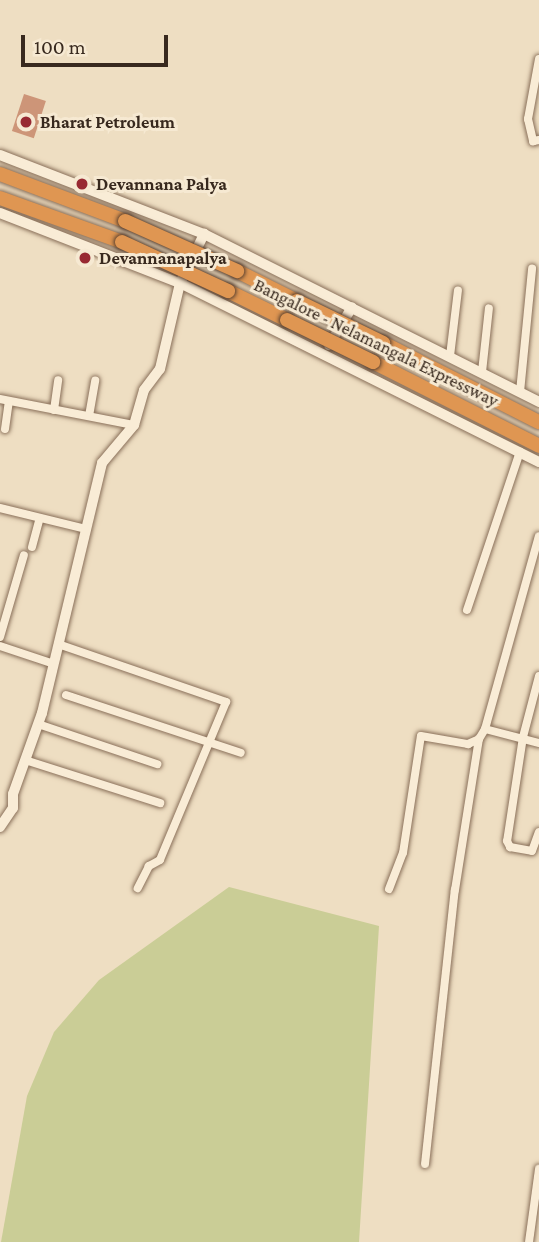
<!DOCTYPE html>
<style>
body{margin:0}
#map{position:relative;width:539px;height:1242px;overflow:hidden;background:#eedec2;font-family:"Crimson Pro",serif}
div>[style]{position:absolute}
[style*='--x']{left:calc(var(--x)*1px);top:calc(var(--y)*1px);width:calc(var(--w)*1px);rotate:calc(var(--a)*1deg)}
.green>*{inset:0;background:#cacd96}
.building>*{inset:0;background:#cd9578;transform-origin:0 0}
.roads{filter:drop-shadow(0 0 2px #896f59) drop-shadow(0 0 2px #896f59)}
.street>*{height:8px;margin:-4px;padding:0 4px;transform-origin:4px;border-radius:4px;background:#f9ecd6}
.secondary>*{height:10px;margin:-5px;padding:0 5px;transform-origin:5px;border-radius:5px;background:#f9ecd6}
.highway>*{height:14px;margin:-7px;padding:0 7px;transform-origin:7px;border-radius:7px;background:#df9652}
.bridges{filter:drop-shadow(0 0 2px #563e2e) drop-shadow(0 0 2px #563e2e)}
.highway-bridge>*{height:14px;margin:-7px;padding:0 7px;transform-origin:7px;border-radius:7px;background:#df9652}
.dots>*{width:19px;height:19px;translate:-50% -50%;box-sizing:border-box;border:4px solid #f6e9d2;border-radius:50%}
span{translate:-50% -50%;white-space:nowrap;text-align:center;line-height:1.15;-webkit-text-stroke:6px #f6e9d2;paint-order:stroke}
.poi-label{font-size:18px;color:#38291e;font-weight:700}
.left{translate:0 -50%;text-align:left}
.street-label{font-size:18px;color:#38291e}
.scale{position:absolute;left:21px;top:35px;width:147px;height:32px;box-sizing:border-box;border:4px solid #38291e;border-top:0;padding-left:9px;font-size:21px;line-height:24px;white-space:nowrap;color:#38291e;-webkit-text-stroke:5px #f6e9d2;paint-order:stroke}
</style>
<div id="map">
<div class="green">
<i style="clip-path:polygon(229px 887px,379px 926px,359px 1242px,1px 1242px,27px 1096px,54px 1032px,99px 980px)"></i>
</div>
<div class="building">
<i style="left:24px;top:94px;width:23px;height:39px;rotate:18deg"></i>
</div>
<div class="roads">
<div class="street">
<i style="--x:539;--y:59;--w:61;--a:100.4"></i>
<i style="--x:528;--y:119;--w:23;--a:77"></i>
<i style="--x:533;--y:141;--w:6;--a:-9"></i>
<i style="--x:450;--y:356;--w:66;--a:-83.1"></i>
<i style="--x:482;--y:372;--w:64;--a:-83.8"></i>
<i style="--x:520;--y:392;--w:124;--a:-84.4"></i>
<i style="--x:0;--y:399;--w:136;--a:11"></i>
<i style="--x:54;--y:410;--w:30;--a:-82"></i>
<i style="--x:89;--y:416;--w:36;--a:-80"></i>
<i style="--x:5;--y:429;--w:28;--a:-82"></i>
<i style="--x:0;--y:508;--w:89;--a:13.7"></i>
<i style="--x:32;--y:547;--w:30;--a:-75"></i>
<i style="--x:467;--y:610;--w:167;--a:-71.5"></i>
<i style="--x:0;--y:637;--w:85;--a:-73.7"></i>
<i style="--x:58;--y:644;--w:178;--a:19"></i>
<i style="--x:226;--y:702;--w:171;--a:112.7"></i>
<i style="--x:160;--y:860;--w:13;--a:151"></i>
<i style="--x:149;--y:866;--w:25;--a:117"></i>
<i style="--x:0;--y:646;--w:57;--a:18.4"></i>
<i style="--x:539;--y:676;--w:63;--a:104.7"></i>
<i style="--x:523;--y:737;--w:105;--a:98.7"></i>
<i style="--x:507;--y:841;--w:7;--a:63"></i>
<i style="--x:510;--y:847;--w:22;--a:10"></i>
<i style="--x:532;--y:851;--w:20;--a:-70"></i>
<i style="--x:66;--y:695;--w:184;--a:18.3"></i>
<i style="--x:38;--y:724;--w:126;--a:18.6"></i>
<i style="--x:485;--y:729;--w:56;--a:14.5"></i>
<i style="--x:25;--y:760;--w:142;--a:17.7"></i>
<i style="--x:389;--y:889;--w:39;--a:-69"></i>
<i style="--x:403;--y:853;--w:118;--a:-81.3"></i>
<i style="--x:421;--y:736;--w:48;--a:9.7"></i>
<i style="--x:468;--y:744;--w:12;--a:-24"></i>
<i style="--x:479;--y:739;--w:12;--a:-59"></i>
<i style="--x:485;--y:729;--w:200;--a:-74.4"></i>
<i style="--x:425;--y:1164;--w:276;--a:-83.8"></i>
<i style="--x:455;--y:890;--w:153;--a:-81"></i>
<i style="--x:529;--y:1242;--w:74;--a:-82.2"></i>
</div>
<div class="secondary">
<i style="--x:0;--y:155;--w:219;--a:21.2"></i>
<i style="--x:204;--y:234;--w:375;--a:26.6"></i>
<i style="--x:0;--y:213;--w:193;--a:21.3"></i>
<i style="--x:180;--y:283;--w:401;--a:26.5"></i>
<i style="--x:329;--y:345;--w:44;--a:-58.8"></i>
<i style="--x:0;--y:827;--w:23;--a:-56"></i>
<i style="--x:13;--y:808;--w:14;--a:-90"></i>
<i style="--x:13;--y:794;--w:86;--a:-70.3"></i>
<i style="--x:42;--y:713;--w:257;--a:-76.5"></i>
<i style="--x:102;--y:463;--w:50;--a:-49.9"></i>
<i style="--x:134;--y:425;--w:36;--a:-74"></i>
<i style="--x:144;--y:390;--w:26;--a:-53"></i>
<i style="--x:160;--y:369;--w:88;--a:-76.9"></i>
<i style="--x:180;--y:283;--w:55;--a:-63.9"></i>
</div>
<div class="highway">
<i style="--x:0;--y:174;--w:134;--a:20.6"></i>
<i style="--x:0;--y:198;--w:130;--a:19.8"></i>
<i style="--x:237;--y:271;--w:67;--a:26.6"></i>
<i style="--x:228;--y:291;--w:66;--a:26.2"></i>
<i style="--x:383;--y:343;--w:175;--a:26.9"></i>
<i style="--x:373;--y:362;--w:186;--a:26.8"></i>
</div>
</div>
<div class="bridges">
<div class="highway-bridge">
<i style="--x:125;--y:221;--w:123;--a:24.1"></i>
<i style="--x:122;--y:242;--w:117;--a:24.8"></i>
<i style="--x:297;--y:301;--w:96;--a:26"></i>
<i style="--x:287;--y:320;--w:96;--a:26"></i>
</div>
</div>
<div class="dots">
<i style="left:26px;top:122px;background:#982932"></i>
<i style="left:82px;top:184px;background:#982932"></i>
<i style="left:85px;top:258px;background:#982932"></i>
</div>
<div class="poi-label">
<span class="left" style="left:40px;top:122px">Bharat Petroleum</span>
<span class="left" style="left:96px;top:184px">Devannana Palya</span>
<span class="left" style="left:99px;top:258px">Devannanapalya</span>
</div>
<div class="street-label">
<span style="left:376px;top:343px;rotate:26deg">Bangalore - Nelamangala Expressway</span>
</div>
<div class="scale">100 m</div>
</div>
